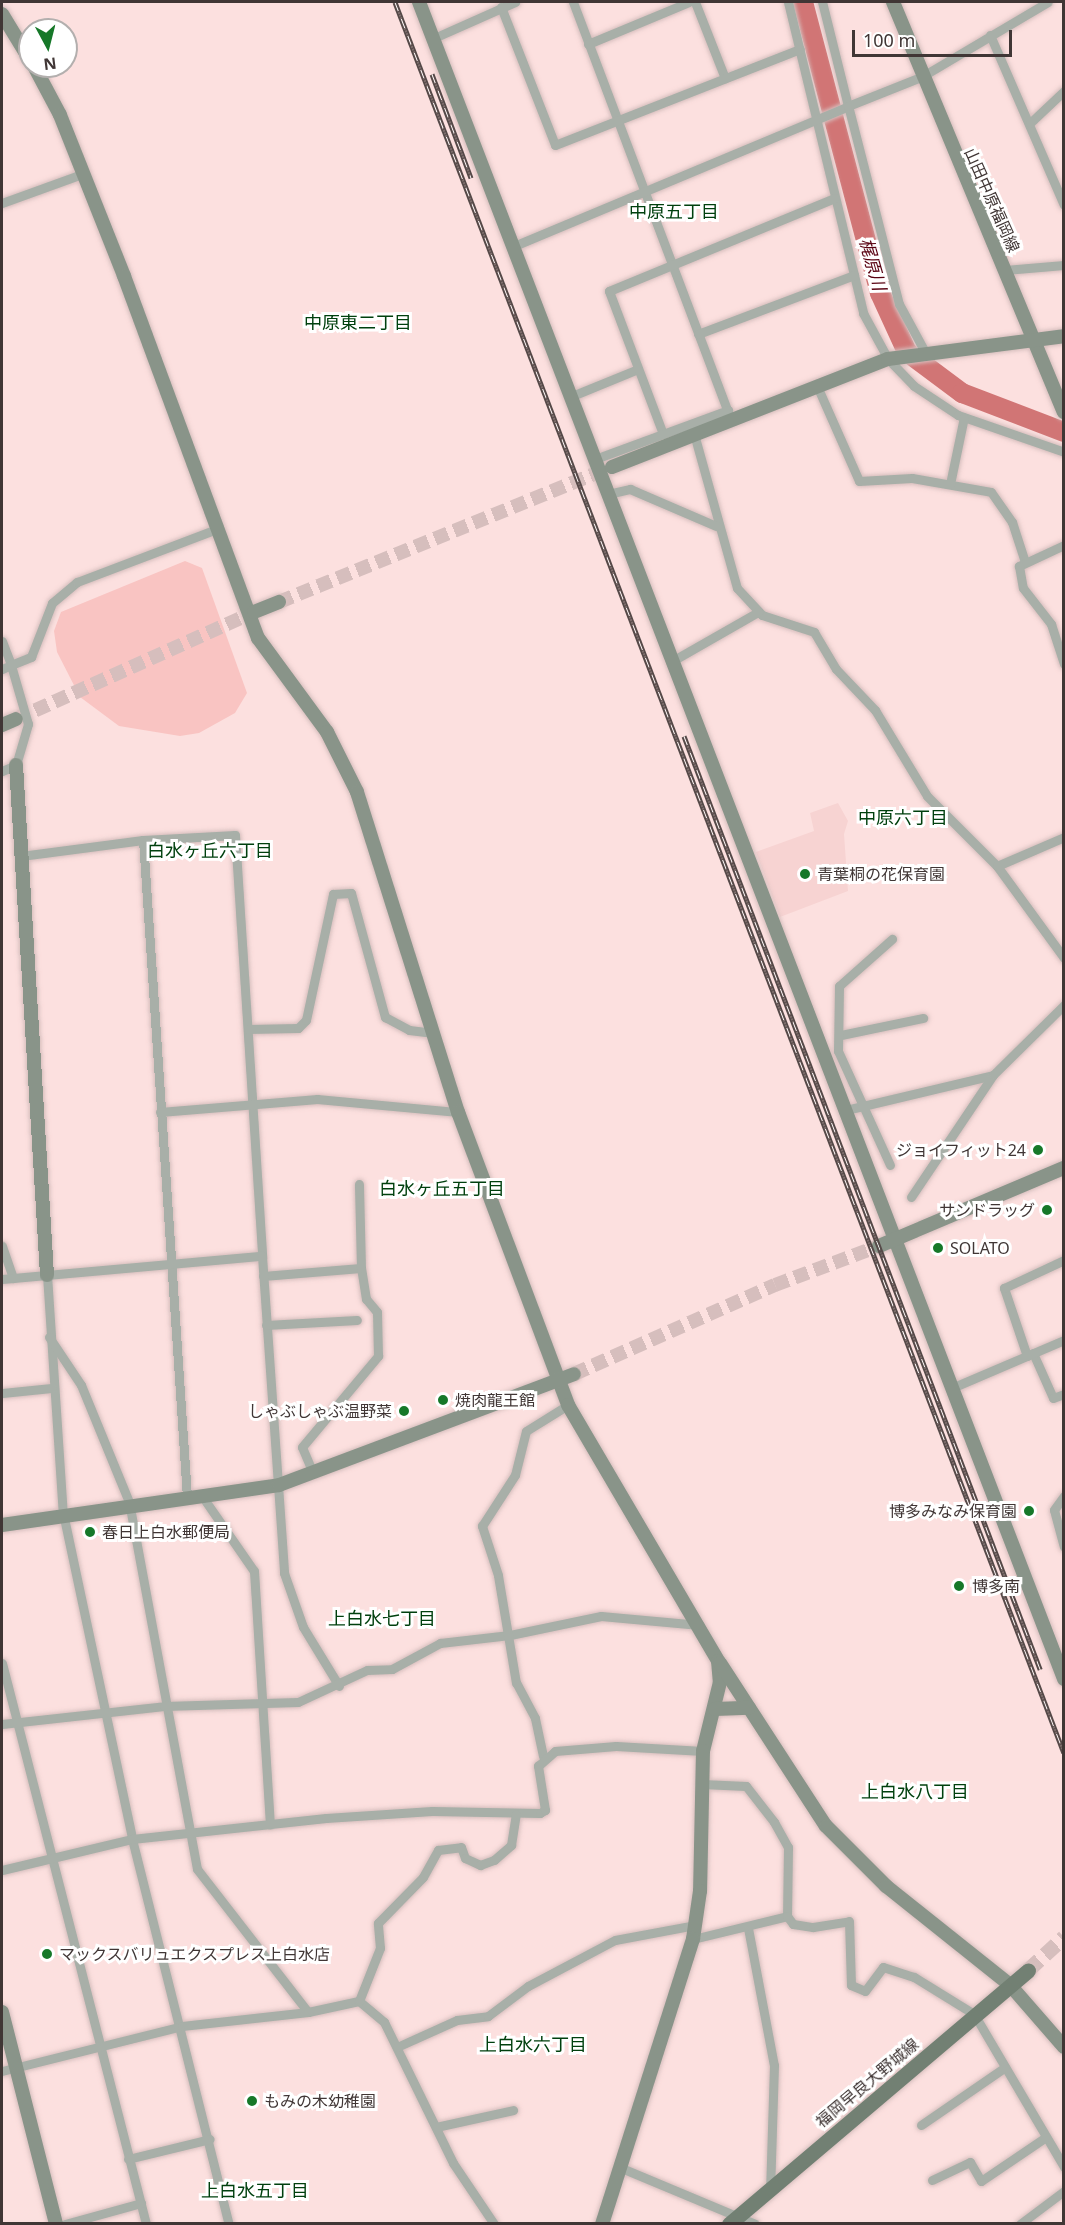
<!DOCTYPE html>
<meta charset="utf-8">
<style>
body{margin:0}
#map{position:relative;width:1065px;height:2225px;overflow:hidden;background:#fce0df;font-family:"Noto Sans","Noto Sans JP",sans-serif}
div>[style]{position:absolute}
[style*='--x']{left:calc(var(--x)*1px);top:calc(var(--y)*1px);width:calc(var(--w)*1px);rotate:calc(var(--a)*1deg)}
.built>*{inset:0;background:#f7d3d2}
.green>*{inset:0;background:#f9c4c2}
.river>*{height:20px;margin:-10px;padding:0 10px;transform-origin:10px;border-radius:10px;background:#d17575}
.secondary-tunnel>*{height:14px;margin-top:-7px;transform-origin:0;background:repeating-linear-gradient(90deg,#d6bebd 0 14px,transparent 0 21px)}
.primary-tunnel>*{height:15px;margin-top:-7.5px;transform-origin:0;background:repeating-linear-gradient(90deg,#d6bebd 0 15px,transparent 0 23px)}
.roads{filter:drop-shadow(0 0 2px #d6bebd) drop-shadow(0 0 2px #d6bebd)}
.street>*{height:9px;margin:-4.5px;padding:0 4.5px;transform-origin:4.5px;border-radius:4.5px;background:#a8afa8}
.secondary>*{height:14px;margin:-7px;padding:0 7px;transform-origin:7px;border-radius:7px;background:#899489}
.primary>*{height:15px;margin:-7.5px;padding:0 7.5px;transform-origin:7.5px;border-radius:7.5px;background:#728073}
.rail>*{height:5px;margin-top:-2.5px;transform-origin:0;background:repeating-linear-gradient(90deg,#fff 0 9px,#554948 0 18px);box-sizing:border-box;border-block:2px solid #554948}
.dots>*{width:16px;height:16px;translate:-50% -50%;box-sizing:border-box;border:3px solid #fff;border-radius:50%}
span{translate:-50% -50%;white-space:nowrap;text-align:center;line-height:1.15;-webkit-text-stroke:6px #fff;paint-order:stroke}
.street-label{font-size:16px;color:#403635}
.poi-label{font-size:16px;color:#403635}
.left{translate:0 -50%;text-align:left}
.right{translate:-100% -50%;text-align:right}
.neighbourhood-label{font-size:18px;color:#00400e}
.water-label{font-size:18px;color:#580110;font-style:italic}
.frame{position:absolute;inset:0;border:3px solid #403635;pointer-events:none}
.north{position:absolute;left:18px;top:18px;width:60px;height:60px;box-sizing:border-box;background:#fff;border:2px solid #b3afae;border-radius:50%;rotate:173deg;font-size:16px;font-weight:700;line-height:24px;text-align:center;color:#403635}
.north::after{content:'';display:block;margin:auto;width:21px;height:27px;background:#167829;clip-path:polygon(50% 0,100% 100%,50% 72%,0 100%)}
.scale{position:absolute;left:852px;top:30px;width:160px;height:27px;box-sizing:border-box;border:3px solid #403635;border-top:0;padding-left:8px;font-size:18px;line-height:21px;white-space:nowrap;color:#403635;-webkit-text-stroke:4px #fff;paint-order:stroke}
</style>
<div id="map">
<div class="built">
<i style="clip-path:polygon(838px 803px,848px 821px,844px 834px,848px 891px,780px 917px,756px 852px,814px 831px,810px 813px)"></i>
</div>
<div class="green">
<i style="clip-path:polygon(185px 561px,202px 568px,247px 693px,235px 713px,199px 733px,180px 736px,119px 726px,80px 697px,57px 652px,54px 631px,61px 612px)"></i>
</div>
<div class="river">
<i style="--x:803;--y:2;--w:301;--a:75.2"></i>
<i style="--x:880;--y:293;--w:65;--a:65.4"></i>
<i style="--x:907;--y:352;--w:69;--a:36.7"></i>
<i style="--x:962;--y:393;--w:109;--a:20.9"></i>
</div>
<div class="secondary-tunnel">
<i style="--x:279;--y:602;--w:358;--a:-22.1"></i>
<i style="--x:16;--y:719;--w:261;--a:-24.2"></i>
<i style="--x:574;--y:1374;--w:220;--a:-23.9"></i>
<i style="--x:775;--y:1285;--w:111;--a:-20.6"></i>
</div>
<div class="primary-tunnel">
<i style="--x:1028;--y:1970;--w:49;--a:-42.5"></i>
</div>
<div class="roads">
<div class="street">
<i style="--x:573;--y:2;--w:447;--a:69.3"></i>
<i style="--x:695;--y:2;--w:82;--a:68.5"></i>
<i style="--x:788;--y:2;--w:320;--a:76.4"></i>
<i style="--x:863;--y:313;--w:52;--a:61.5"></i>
<i style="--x:888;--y:359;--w:37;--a:46"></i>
<i style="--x:914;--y:386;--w:53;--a:33.4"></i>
<i style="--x:958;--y:415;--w:112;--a:19.2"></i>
<i style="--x:501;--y:7;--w:148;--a:68.6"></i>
<i style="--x:555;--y:145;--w:263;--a:-21.4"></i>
<i style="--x:990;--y:35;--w:185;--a:66.5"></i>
<i style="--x:434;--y:38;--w:89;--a:-24"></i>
<i style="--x:588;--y:44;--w:109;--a:-22.6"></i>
<i style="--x:1030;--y:123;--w:47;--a:-43.3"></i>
<i style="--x:2;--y:203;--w:85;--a:-19.9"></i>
<i style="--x:514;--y:246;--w:362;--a:-22.7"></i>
<i style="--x:848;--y:106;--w:107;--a:-104"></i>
<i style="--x:1005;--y:270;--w:59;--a:-4.8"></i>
<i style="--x:698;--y:334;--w:167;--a:-20.7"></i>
<i style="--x:925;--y:352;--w:55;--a:-118.4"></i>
<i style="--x:899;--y:304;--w:204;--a:-104.4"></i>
<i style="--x:848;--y:106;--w:79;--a:-21.7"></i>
<i style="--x:921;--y:77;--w:147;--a:-30.6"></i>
<i style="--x:817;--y:386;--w:104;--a:66.1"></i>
<i style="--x:859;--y:481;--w:53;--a:-3.2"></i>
<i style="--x:912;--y:478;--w:80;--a:10"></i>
<i style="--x:991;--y:492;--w:37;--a:55"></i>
<i style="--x:1012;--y:522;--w:40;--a:72"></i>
<i style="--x:572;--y:396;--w:71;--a:-22.2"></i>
<i style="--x:663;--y:434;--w:153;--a:-110.7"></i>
<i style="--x:609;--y:291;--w:244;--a:-22.4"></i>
<i style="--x:694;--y:434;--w:160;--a:74.4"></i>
<i style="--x:737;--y:588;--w:37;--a:47"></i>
<i style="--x:762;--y:615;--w:55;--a:18.1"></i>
<i style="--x:814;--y:632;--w:43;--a:59.3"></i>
<i style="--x:836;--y:669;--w:57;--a:46.4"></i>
<i style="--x:875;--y:710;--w:100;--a:58.8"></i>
<i style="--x:927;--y:796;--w:99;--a:45"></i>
<i style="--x:997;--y:866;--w:114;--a:53.9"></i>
<i style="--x:595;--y:459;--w:142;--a:-20.2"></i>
<i style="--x:950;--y:484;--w:68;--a:-78.2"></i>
<i style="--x:608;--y:494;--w:23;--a:-13"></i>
<i style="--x:630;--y:489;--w:94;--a:23.3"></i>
<i style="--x:1064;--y:545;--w:50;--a:155"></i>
<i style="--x:1019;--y:566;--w:22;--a:80"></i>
<i style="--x:1023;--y:588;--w:46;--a:52.1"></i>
<i style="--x:1051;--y:624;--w:42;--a:72"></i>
<i style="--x:2;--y:641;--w:26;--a:69"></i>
<i style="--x:11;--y:665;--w:10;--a:156"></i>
<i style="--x:674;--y:660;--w:97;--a:-29.7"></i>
<i style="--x:2;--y:771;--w:15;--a:-23"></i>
<i style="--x:16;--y:765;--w:43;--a:-73.7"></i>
<i style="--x:28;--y:724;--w:61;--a:-106.1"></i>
<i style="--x:11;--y:665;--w:22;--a:-22"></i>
<i style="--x:31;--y:657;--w:58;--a:-68.7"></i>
<i style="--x:52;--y:603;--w:33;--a:-40"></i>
<i style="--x:77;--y:582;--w:152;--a:-20.8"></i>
<i style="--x:143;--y:840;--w:92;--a:-3.1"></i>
<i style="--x:235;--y:835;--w:422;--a:86.3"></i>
<i style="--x:21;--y:856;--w:123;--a:-7.5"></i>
<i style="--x:143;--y:840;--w:659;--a:86.17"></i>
<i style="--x:997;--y:866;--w:73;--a:-23.4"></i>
<i style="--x:248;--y:1029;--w:50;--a:-1.1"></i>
<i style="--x:298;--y:1028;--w:11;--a:-45"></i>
<i style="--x:306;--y:1020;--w:129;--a:-77.9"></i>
<i style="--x:333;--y:894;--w:18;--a:-3"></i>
<i style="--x:351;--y:893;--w:129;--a:74.7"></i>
<i style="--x:385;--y:1017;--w:27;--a:28"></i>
<i style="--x:409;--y:1030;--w:25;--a:7"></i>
<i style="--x:841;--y:1035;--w:84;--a:-11.7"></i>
<i style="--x:846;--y:1110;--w:151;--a:-13.4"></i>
<i style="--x:160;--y:1112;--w:158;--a:-4.7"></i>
<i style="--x:317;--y:1099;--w:142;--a:5.3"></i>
<i style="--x:890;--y:1165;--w:125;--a:-114.5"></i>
<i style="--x:838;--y:1051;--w:65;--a:-89.1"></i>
<i style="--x:839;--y:986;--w:71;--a:-41.6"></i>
<i style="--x:911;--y:1197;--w:147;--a:-56.1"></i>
<i style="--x:993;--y:1075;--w:100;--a:-44.6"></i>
<i style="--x:2;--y:1246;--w:34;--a:71"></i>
<i style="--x:47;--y:1275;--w:239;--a:86.2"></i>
<i style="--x:63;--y:1513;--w:333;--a:78"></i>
<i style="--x:132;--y:1839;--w:397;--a:75.9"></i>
<i style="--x:263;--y:1276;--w:98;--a:-4.7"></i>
<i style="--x:2;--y:1279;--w:261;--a:-5.1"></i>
<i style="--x:262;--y:1256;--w:318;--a:86"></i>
<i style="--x:284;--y:1573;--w:57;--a:70.6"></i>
<i style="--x:303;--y:1627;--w:69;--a:58.6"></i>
<i style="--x:266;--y:1325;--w:91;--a:-3.1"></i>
<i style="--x:49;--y:1337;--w:58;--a:56.3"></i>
<i style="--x:81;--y:1385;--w:126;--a:67.7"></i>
<i style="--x:129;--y:1502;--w:373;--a:79.5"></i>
<i style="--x:197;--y:1869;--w:181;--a:52.2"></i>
<i style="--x:308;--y:2012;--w:52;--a:-12.2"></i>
<i style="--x:359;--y:2001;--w:33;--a:40"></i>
<i style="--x:384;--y:2022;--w:157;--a:63.9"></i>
<i style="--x:453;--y:2163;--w:73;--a:56.1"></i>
<i style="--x:1033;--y:1353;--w:49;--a:66"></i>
<i style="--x:1053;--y:1398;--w:12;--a:-20"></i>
<i style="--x:1027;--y:1356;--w:72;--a:-108.7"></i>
<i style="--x:1004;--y:1288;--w:66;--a:-25"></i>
<i style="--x:954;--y:1387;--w:120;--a:-23.1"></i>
<i style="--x:2;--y:1393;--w:50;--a:-5.7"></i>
<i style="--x:313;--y:1473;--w:28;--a:-113"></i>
<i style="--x:302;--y:1447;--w:119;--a:-50.1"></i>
<i style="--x:378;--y:1356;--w:44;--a:-91.3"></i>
<i style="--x:377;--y:1312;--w:17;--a:-130"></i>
<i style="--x:366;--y:1299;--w:31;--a:-99"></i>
<i style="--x:361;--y:1268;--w:84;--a:-91.4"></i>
<i style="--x:202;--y:1496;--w:91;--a:55.3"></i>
<i style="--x:254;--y:1571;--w:254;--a:86.4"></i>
<i style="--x:1064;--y:1496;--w:17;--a:126"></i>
<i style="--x:1054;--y:1510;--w:38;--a:75"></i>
<i style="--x:2;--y:1663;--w:579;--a:75.6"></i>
<i style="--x:2;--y:1724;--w:163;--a:-6.3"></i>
<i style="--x:164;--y:1706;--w:134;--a:-1.7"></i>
<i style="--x:298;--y:1702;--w:76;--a:-24.9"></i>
<i style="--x:367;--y:1670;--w:25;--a:-2"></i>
<i style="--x:392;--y:1669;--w:55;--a:-28.4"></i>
<i style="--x:440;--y:1643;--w:70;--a:-6.5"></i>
<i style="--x:510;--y:1635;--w:93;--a:-11.8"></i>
<i style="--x:601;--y:1616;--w:99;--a:5.2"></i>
<i style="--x:543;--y:1756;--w:39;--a:-102"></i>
<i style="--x:535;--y:1718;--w:40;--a:-118"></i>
<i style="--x:516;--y:1683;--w:109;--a:-99.5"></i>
<i style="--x:498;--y:1575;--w:52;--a:-108.1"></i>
<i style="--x:482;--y:1526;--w:61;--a:-57.1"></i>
<i style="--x:515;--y:1475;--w:45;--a:-76"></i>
<i style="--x:526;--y:1431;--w:49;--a:-31.8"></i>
<i style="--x:702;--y:1784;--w:44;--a:2.6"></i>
<i style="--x:746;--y:1786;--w:46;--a:52.1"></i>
<i style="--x:774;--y:1822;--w:29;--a:61"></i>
<i style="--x:788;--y:1847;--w:69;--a:90.8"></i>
<i style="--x:2;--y:1870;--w:134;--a:-13.4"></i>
<i style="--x:132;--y:1839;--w:195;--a:-6.2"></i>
<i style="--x:326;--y:1818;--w:106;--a:-3.8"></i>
<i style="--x:432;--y:1811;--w:108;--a:1.1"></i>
<i style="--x:540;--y:1813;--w:6;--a:-31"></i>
<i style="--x:545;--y:1810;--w:45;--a:-99"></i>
<i style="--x:538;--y:1766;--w:23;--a:-41"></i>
<i style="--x:555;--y:1751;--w:61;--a:-4.7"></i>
<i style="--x:616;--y:1746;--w:87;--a:3.3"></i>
<i style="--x:748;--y:1928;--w:139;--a:79.3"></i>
<i style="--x:774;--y:2065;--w:124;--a:91.8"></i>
<i style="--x:693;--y:1939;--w:97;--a:-13.7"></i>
<i style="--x:787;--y:1916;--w:10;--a:53"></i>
<i style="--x:793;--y:1924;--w:20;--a:9"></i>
<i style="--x:813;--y:1927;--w:36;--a:-9"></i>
<i style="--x:849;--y:1921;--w:64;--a:88.2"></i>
<i style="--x:851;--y:1985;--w:15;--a:23"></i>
<i style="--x:865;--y:1991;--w:30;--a:-53"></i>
<i style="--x:883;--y:1967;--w:33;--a:18"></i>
<i style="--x:914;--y:1977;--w:70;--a:31.7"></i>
<i style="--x:974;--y:2014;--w:178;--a:59.5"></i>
<i style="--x:359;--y:2001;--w:57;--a:-68.4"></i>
<i style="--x:380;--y:1948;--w:25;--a:-95"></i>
<i style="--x:378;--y:1923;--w:64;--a:-45.6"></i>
<i style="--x:423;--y:1877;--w:31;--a:-61"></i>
<i style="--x:438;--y:1850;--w:23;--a:-7"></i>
<i style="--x:461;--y:1847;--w:12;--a:70"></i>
<i style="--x:465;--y:1858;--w:17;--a:25"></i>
<i style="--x:480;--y:1865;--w:15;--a:-20"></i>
<i style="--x:494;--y:1860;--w:23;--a:-41"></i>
<i style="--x:511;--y:1845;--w:31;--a:-81"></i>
<i style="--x:397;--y:2047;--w:66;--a:-24.2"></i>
<i style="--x:457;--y:2020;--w:31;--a:-7"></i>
<i style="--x:488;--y:2016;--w:50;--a:-36.9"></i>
<i style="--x:528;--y:1986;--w:98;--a:-27.9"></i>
<i style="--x:615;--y:1940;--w:81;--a:-10.6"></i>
<i style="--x:2;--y:2071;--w:186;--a:-14"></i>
<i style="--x:182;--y:2026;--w:127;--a:-6.3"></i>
<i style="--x:921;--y:2125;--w:101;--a:-34.5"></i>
<i style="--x:436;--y:2127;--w:79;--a:-12.4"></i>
<i style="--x:128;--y:2159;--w:84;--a:-13.7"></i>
<i style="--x:619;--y:2167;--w:147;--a:22.7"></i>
<i style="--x:932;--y:2180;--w:42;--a:-25.3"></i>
<i style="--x:970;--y:2162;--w:22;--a:60"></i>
<i style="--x:981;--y:2181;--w:78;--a:-34.1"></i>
<i style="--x:65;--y:2224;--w:79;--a:-15.4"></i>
<i style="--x:1020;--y:2224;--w:55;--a:-36.9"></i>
</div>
<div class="secondary">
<i style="--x:419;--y:2;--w:1797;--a:68.96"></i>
<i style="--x:893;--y:2;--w:444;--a:67.4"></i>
<i style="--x:2;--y:14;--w:54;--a:58.7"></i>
<i style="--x:34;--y:66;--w:55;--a:62"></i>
<i style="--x:60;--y:115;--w:173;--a:68.3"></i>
<i style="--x:124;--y:276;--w:386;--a:69.7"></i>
<i style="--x:258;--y:638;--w:117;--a:53.7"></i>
<i style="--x:327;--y:732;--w:67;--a:63.4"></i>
<i style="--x:357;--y:792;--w:336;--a:72.5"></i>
<i style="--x:458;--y:1112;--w:313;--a:69.4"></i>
<i style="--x:568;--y:1405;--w:297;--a:59.6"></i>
<i style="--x:718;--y:1661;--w:21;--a:85"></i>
<i style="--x:720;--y:1682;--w:71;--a:103.8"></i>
<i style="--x:703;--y:1751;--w:140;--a:91.2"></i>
<i style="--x:700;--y:1891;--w:49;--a:98.3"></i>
<i style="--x:693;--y:1939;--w:299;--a:107.7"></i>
<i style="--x:612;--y:467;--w:296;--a:-21.4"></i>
<i style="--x:888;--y:359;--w:177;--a:-7.4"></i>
<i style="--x:254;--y:612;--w:27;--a:-22"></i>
<i style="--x:2;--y:725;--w:15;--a:-23"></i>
<i style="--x:16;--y:765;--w:511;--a:86.52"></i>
<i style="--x:879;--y:1246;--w:201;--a:-22.9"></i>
<i style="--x:2;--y:1525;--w:280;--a:-8.2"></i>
<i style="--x:279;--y:1485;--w:315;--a:-20.6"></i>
<i style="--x:720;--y:1663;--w:194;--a:57"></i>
<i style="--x:826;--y:1826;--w:85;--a:45"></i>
<i style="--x:886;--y:1886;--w:159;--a:38.6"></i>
<i style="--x:1010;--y:1985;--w:82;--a:48.9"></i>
<i style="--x:715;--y:1709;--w:34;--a:-2"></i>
<i style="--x:2;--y:2012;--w:219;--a:75.7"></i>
</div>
<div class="primary">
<i style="--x:729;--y:2224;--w:392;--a:-40.3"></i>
</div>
</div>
<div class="rail">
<i style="--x:395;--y:2;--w:1874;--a:69.09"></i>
<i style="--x:432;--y:74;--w:111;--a:69.4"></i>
<i style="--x:684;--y:736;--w:999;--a:69.11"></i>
</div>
<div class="dots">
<i style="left:805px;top:874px;background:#167829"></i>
<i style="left:1038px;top:1150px;background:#167829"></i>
<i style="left:1047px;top:1210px;background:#167829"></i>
<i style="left:938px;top:1248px;background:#167829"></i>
<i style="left:443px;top:1400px;background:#167829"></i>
<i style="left:404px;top:1411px;background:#167829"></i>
<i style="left:1029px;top:1511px;background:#167829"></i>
<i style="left:90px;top:1532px;background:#167829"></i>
<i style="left:959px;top:1586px;background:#167829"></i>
<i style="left:47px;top:1954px;background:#167829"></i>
<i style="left:252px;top:2101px;background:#167829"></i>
</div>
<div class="street-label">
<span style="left:992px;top:200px;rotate:66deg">山田中原福岡線</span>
<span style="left:867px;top:2083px;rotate:-40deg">福岡早良大野城線</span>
</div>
<div class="poi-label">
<span class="left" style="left:817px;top:874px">青葉桐の花保育園</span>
<span class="right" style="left:1026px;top:1150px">ジョイフィット24</span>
<span class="right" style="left:1035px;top:1210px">サンドラッグ</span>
<span class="left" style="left:950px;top:1248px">SOLATO</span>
<span class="left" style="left:455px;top:1400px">焼肉龍王館</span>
<span class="right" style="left:392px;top:1411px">しゃぶしゃぶ温野菜</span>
<span class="right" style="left:1017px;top:1511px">博多みなみ保育園</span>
<span class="left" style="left:102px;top:1532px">春日上白水郵便局</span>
<span class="left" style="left:972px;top:1586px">博多南</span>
<span class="left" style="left:59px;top:1954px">マックスバリュエクスプレス上白水店</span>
<span class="left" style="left:264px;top:2101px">もみの木幼稚園</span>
</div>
<div class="neighbourhood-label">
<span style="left:674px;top:211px">中原五丁目</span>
<span style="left:358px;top:322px">中原東二丁目</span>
<span style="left:903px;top:817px">中原六丁目</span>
<span style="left:210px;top:850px">白水ヶ丘六丁目</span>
<span style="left:442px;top:1188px">白水ヶ丘五丁目</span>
<span style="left:382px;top:1618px">上白水七丁目</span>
<span style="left:915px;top:1791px">上白水八丁目</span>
<span style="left:533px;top:2044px">上白水六丁目</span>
<span style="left:255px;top:2190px">上白水五丁目</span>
</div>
<div class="water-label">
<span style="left:873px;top:264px;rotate:74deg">梶原川</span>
</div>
<div class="frame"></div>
<div class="north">N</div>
<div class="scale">100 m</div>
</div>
